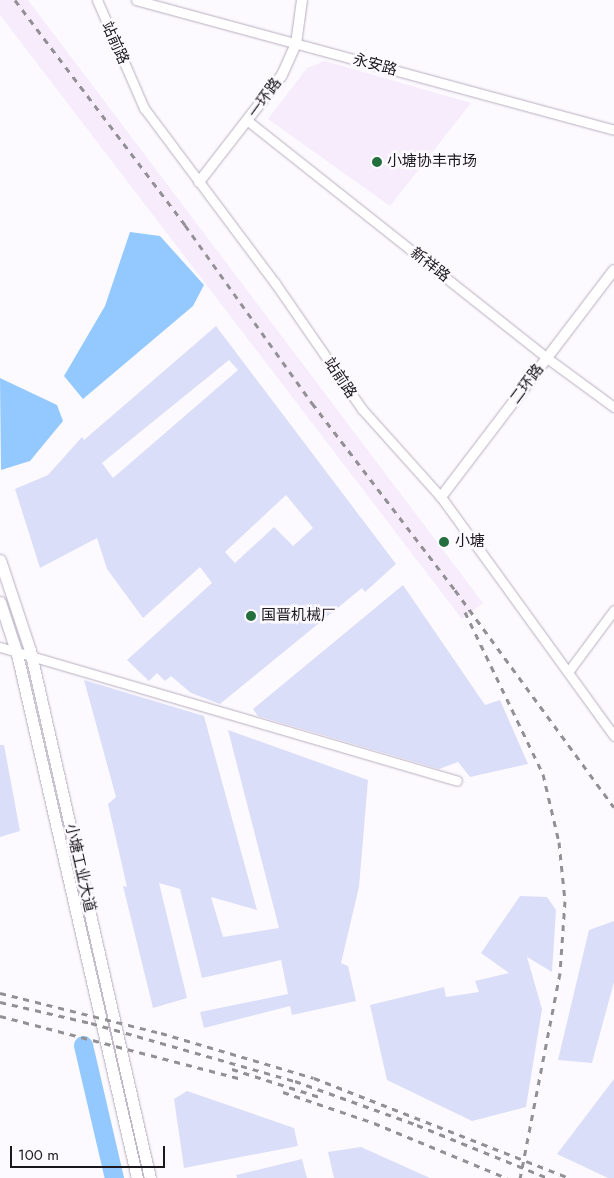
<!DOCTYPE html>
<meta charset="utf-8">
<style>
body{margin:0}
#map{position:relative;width:614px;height:1178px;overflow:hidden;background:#fcfafe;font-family:Jost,"Noto Sans SC",sans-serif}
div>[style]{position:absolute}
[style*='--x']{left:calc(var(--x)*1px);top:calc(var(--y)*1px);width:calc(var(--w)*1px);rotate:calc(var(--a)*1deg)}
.built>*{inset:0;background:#f6ecfc}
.water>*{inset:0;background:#93c9fe}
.river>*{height:19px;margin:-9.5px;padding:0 9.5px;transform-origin:9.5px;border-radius:9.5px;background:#93c9fe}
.building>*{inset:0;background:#dbdef9}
.roads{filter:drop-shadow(0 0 1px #b9adc0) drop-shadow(0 0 1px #b9adc0)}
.minor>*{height:9px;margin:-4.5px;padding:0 4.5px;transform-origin:4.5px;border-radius:4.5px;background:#fff}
.tertiary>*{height:10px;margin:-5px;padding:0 5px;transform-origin:5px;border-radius:5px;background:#fff}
.secondary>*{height:11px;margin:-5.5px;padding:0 5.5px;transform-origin:5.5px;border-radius:5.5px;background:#fff}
.rail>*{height:3px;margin-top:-1.5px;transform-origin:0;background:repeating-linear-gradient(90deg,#939095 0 6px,transparent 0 12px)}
.dots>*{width:14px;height:14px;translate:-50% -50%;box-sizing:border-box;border:2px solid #fcfafe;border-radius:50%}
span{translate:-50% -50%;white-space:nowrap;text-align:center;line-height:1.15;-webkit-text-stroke:5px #fcfafe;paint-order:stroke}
.street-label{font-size:15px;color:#1b171e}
.poi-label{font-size:15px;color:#1b171e}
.left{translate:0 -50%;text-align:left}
.scale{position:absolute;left:10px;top:1146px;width:155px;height:22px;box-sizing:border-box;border:2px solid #1b171e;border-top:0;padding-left:6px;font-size:15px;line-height:18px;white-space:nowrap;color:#1b171e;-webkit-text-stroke:4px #fcfafe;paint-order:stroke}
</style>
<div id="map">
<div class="built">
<i style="clip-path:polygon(0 0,28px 0,483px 603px,462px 619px,0 15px)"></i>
<i style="clip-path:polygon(325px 61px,471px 103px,390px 206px,268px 119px,307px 68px)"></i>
</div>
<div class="water">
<i style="clip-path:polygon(130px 232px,160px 236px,204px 285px,193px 306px,83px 399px,64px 376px,105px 306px)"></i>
<i style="clip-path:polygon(0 378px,57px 405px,63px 421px,30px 461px,1px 470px)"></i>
</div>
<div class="river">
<i style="--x:83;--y:1045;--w:137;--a:76.9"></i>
</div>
<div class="building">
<i style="clip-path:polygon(evenodd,216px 326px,396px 564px,365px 592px,362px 588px,220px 704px,191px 693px,171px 676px,165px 681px,157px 673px,149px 681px,127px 660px,212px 583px,200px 567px,143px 618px,107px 569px,97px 538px,40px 568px,15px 489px,48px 475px,82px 437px,84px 440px,216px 326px,229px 360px,238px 370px,113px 478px,102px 463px,229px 360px,216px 326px,286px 495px,313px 528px,293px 546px,274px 527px,235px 563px,225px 552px,286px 495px)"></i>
<i style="clip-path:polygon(403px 585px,485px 705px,500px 700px,528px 764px,470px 777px,458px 762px,439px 769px,258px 716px,253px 709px)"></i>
<i style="clip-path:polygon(84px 680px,204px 716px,257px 910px,211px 897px,223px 937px,279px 928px,228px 730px,368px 780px,359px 887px,341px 963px,348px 966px,356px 1001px,292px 1015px,290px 1006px,204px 1028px,200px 1012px,288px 994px,281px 960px,202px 978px,180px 889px,159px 883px,187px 998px,153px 1008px,123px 886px,127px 887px,108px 804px,116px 797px)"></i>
<i style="clip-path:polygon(0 745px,4px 745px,20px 831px,0 837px)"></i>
<i style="clip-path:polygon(520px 896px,547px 897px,556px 910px,552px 972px,527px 957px,542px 1009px,526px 1107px,472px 1121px,387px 1080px,370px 1005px,444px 987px,446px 997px,479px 992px,475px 981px,509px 973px,481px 953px)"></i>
<i style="clip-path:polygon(614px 921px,614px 982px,592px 1063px,558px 1060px,589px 930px)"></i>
<i style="clip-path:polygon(614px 1079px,614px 1178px,608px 1178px,557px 1154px)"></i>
<i style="clip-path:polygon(187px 1091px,294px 1128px,298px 1146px,184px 1168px,174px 1099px)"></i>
<i style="clip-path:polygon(361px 1147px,430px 1178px,334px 1178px,328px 1152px)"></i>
<i style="clip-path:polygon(302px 1159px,307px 1178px,237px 1178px,236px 1175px)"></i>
</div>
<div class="roads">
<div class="minor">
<i style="--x:97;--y:0;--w:118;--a:66.5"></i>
<i style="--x:144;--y:108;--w:219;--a:53.2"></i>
<i style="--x:275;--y:283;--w:153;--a:55.4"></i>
<i style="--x:362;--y:409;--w:118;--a:48.1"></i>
<i style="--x:441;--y:497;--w:295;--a:54.1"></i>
<i style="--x:136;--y:0;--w:495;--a:15.2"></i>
<i style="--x:248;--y:121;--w:382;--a:38.4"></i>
<i style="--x:547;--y:358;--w:83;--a:36.2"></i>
<i style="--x:0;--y:647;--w:476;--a:16.3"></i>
<i style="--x:568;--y:672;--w:77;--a:-53.4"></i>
</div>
<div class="tertiary">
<i style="--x:199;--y:182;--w:135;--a:-52.2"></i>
<i style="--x:282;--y:75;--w:34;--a:-66"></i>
<i style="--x:296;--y:44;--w:44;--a:-82.2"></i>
<i style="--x:441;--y:497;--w:285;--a:-52.7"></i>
</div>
<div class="secondary">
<i style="--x:0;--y:560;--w:95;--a:71.6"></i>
<i style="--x:30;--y:650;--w:541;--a:77.2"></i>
<i style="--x:0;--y:602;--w:55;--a:71.9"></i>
<i style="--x:17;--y:654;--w:538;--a:77.1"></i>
</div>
</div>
<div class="rail">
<i style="--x:15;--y:0;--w:282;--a:52.9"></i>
<i style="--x:185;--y:225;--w:219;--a:54.5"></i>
<i style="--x:312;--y:403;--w:235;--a:52.6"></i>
<i style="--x:455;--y:590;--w:269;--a:53.8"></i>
<i style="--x:465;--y:612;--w:180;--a:64.3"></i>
<i style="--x:543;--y:774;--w:70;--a:76.8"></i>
<i style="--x:559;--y:842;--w:59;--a:84.2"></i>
<i style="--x:565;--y:901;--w:72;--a:94"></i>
<i style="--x:560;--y:973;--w:209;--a:101"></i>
<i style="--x:0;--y:993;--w:166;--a:14"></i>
<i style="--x:161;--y:1033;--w:159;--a:16.4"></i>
<i style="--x:314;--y:1078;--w:274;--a:21.4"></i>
<i style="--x:0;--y:1002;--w:93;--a:13"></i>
<i style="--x:91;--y:1023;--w:212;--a:15.9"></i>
<i style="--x:295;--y:1081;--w:130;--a:19.8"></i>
<i style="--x:417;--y:1125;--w:141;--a:22"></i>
<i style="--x:0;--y:1016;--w:250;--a:14.6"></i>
<i style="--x:232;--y:1069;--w:92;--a:17.7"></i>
<i style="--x:283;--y:1092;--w:96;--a:18.8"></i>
<i style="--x:374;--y:1123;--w:144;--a:22.5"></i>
</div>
<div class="dots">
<i style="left:377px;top:162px;background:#236f3e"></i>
<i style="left:444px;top:542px;background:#236f3e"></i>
<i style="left:251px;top:616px;background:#236f3e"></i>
</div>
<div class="street-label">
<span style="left:115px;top:43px;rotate:66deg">站前路</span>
<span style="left:375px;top:65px;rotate:15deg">永安路</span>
<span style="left:265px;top:98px;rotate:-54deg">一环路</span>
<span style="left:430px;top:265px;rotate:38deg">新祥路</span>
<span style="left:340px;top:378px;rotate:56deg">站前路</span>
<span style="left:527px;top:384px;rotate:-53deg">二环路</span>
<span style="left:80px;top:868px;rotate:77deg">小塘工业大道</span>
</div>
<div class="poi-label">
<span class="left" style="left:387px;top:162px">小塘协丰市场</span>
<span class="left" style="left:455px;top:542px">小塘</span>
<span class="left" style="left:261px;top:616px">国晋机械厂</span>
</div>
<div class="scale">100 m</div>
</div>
